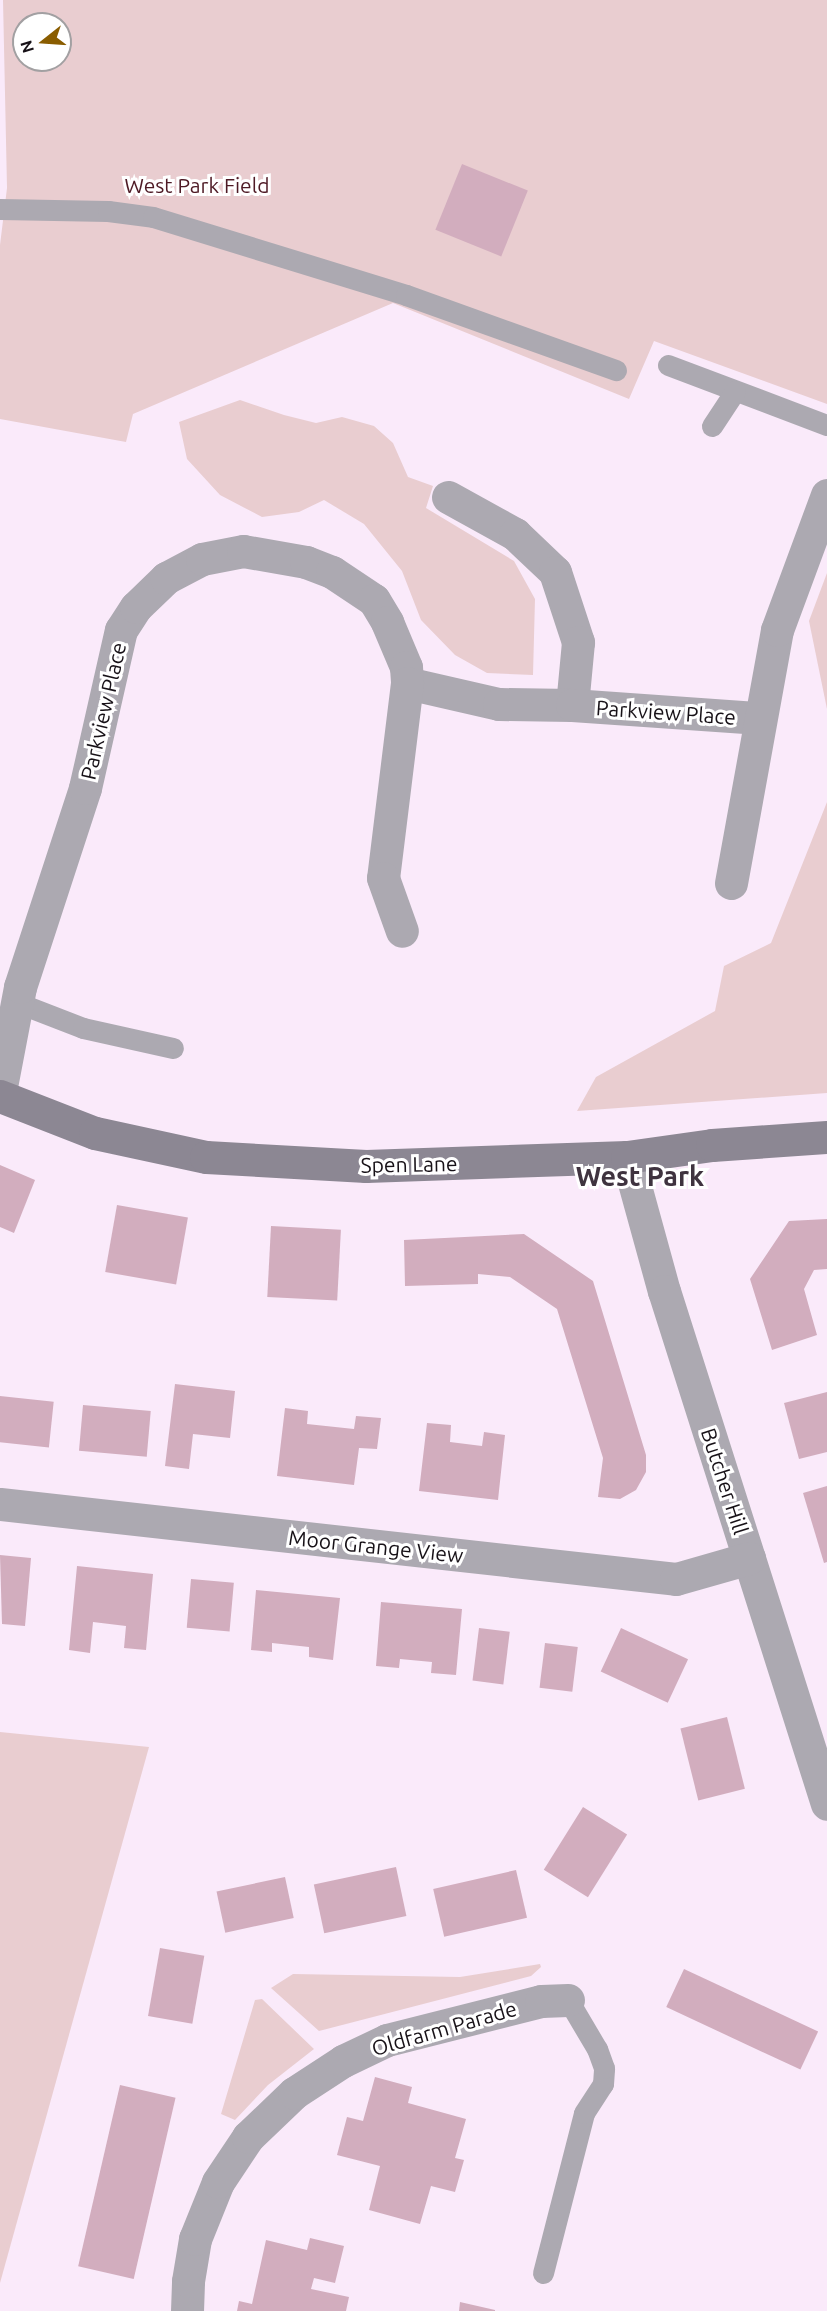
<!DOCTYPE html>
<style>
body{margin:0}
#map{position:relative;width:827px;height:2311px;overflow:hidden;background:#faeafa;font-family:Ubuntu,sans-serif}
div>[style]{position:absolute}
[style*='--x']{left:calc(var(--x)*1px);top:calc(var(--y)*1px);width:calc(var(--w)*1px);rotate:calc(var(--a)*1deg)}
.green>*{inset:0;background:#e9cdd0}
.building>*{inset:0;background:#d2adbe;transform-origin:0 0}
.lane>*{height:21px;margin:-10.5px;padding:0 10.5px;transform-origin:10.5px;border-radius:10.5px;background:#aca9b1}
.street>*{height:33px;margin:-16.5px;padding:0 16.5px;transform-origin:16.5px;border-radius:16.5px;background:#aca9b1}
.secondary>*{height:33px;margin:-16.5px;padding:0 16.5px;transform-origin:16.5px;border-radius:16.5px;background:#8c8793}
span{translate:-50% -50%;white-space:nowrap;text-align:center;line-height:1.15;-webkit-text-stroke:6px #fff;paint-order:stroke}
.park-label{font-size:21px;color:#4e1a25}
.street-label{font-size:21px;color:#171117}
.district-label{font-size:27px;color:#3f333f;font-weight:700}
.north{position:absolute;left:12px;top:12px;width:60px;height:60px;box-sizing:border-box;background:#fff;border:2px solid #a2a0a2;border-radius:50%;rotate:253deg;font-size:16px;font-weight:700;line-height:24px;text-align:center;color:#171117}
.north::after{content:'';display:block;margin:auto;width:21px;height:27px;background:#8a5d00;clip-path:polygon(50% 0,100% 100%,50% 72%,0 100%)}
</style>
<div id="map">
<div class="green">
<i style="clip-path:polygon(evenodd,3px 0,827px 0,827px 404px,654px 341px,629px 399px,393px 303px,133px 414px,126px 442px,0 419px,0 245px,7px 188px,3px 0,24px 24px,60px 24px,60px 60px,24px 60px,24px 24px)"></i>
<i style="clip-path:polygon(240px 400px,284px 415px,316px 423px,342px 417px,374px 426px,393px 443px,408px 477px,433px 486px,426px 508px,514px 561px,535px 599px,533px 675px,487px 673px,455px 655px,421px 620px,402px 571px,364px 524px,324px 500px,299px 512px,262px 517px,220px 495px,187px 459px,179px 422px)"></i>
<i style="clip-path:polygon(827px 573px,827px 709px,809px 621px)"></i>
<i style="clip-path:polygon(827px 802px,827px 1093px,577px 1111px,596px 1077px,715px 1011px,724px 966px,771px 943px)"></i>
<i style="clip-path:polygon(0 1732px,149px 1747px,0 2283px)"></i>
<i style="clip-path:polygon(540px 1964px,541px 1967px,531px 1976px,319px 2031px,271px 1988px,293px 1974px,460px 1977px)"></i>
<i style="clip-path:polygon(262px 1999px,314px 2049px,268px 2085px,235px 2120px,221px 2114px,255px 2000px)"></i>
</div>
<div class="building">
<i style="left:462px;top:164px;width:71px;height:71px;rotate:22deg"></i>
<i style="clip-path:polygon(0 1165px,35px 1180px,14px 1233px,0 1227px)"></i>
<i style="left:117px;top:1205px;width:72px;height:68px;rotate:10deg"></i>
<i style="clip-path:polygon(827px 1219px,827px 1269px,814px 1270px,804px 1289px,817px 1335px,772px 1350px,750px 1279px,789px 1221px)"></i>
<i style="left:271px;top:1226px;width:70px;height:71px;rotate:3deg"></i>
<i style="clip-path:polygon(524px 1234px,593px 1281px,646px 1455px,646px 1472px,636px 1490px,620px 1499px,598px 1497px,603px 1458px,557px 1309px,510px 1277px,478px 1274px,478px 1284px,405px 1286px,404px 1240px)"></i>
<i style="clip-path:polygon(175px 1384px,235px 1391px,230px 1438px,193px 1434px,189px 1469px,165px 1466px)"></i>
<i style="clip-path:polygon(827px 1392px,827px 1452px,799px 1459px,784px 1403px)"></i>
<i style="left:0;top:1396px;width:54px;height:46px;rotate:6deg"></i>
<i style="left:83px;top:1405px;width:68px;height:46px;rotate:5deg"></i>
<i style="clip-path:polygon(285px 1408px,308px 1411px,307px 1424px,354px 1429px,356px 1416px,381px 1418px,377px 1449px,359px 1448px,354px 1485px,277px 1476px)"></i>
<i style="clip-path:polygon(427px 1423px,451px 1425px,450px 1442px,482px 1446px,484px 1432px,505px 1435px,498px 1500px,419px 1491px)"></i>
<i style="clip-path:polygon(827px 1486px,827px 1562px,824px 1563px,803px 1493px)"></i>
<i style="clip-path:polygon(0 1555px,31px 1558px,25px 1626px,2px 1624px)"></i>
<i style="clip-path:polygon(77px 1566px,153px 1574px,146px 1650px,124px 1648px,126px 1626px,93px 1622px,90px 1653px,69px 1650px)"></i>
<i style="left:191px;top:1579px;width:43px;height:49px;rotate:5deg"></i>
<i style="clip-path:polygon(256px 1590px,340px 1598px,333px 1660px,309px 1657px,309px 1647px,272px 1643px,272px 1652px,251px 1650px)"></i>
<i style="clip-path:polygon(381px 1602px,462px 1609px,456px 1675px,431px 1673px,432px 1662px,400px 1659px,399px 1668px,376px 1666px)"></i>
<i style="left:479px;top:1628px;width:31px;height:53px;rotate:7deg"></i>
<i style="left:621px;top:1628px;width:74px;height:48px;rotate:25deg"></i>
<i style="left:545px;top:1643px;width:33px;height:45px;rotate:7deg"></i>
<i style="left:727px;top:1717px;width:74px;height:48px;rotate:76deg"></i>
<i style="left:583px;top:1807px;width:52px;height:74px;rotate:32deg"></i>
<i style="left:396px;top:1867px;width:50px;height:84px;rotate:78deg"></i>
<i style="left:516px;top:1870px;width:49px;height:85px;rotate:77deg"></i>
<i style="left:285px;top:1877px;width:42px;height:70px;rotate:78deg"></i>
<i style="left:160px;top:1948px;width:45px;height:69px;rotate:10deg"></i>
<i style="left:684px;top:1969px;width:148px;height:42px;rotate:25deg"></i>
<i style="clip-path:polygon(375px 2077px,412px 2087px,408px 2103px,466px 2119px,455px 2158px,464px 2160px,455px 2192px,431px 2186px,420px 2224px,369px 2210px,380px 2166px,337px 2155px,347px 2117px,363px 2121px)"></i>
<i style="left:120px;top:2085px;width:57px;height:186px;rotate:13deg"></i>
<i style="clip-path:polygon(310px 2238px,344px 2246px,335px 2283px,314px 2278px,311px 2289px,349px 2297px,346px 2311px,237px 2311px,239px 2301px,252px 2304px,266px 2240px,307px 2250px)"></i>
<i style="clip-path:polygon(460px 2302px,495px 2310px,495px 2311px,459px 2311px)"></i>
</div>
<div class="lane">
<i style="--x:0;--y:209;--w:108;--a:1.1"></i>
<i style="--x:108;--y:211;--w:45;--a:7.6"></i>
<i style="--x:153;--y:217;--w:265;--a:17.1"></i>
<i style="--x:406;--y:295;--w:223;--a:19.7"></i>
<i style="--x:668;--y:365;--w:170;--a:20.7"></i>
<i style="--x:712;--y:426;--w:42;--a:-56.7"></i>
<i style="--x:16;--y:1002;--w:72;--a:21.2"></i>
<i style="--x:83;--y:1028;--w:92;--a:12.5"></i>
<i style="--x:543;--y:2273;--w:165;--a:-75.6"></i>
<i style="--x:584;--y:2113;--w:35;--a:-57"></i>
<i style="--x:603;--y:2084;--w:16;--a:-86"></i>
<i style="--x:604;--y:2068;--w:20;--a:-110"></i>
<i style="--x:597;--y:2049;--w:57;--a:-120.6"></i>
</div>
<div class="street">
<i style="--x:448;--y:497;--w:77;--a:28.9"></i>
<i style="--x:515;--y:534;--w:55;--a:43.5"></i>
<i style="--x:555;--y:572;--w:74;--a:71.8"></i>
<i style="--x:578;--y:642;--w:63;--a:95.4"></i>
<i style="--x:407;--y:683;--w:94;--a:12.9"></i>
<i style="--x:499;--y:704;--w:73;--a:0.8"></i>
<i style="--x:572;--y:705;--w:188;--a:4"></i>
<i style="--x:731;--y:883;--w:257;--a:-79.7"></i>
<i style="--x:777;--y:630;--w:144;--a:-69.7"></i>
<i style="--x:0;--y:1092;--w:107;--a:-79.2"></i>
<i style="--x:20;--y:987;--w:209;--a:-71.9"></i>
<i style="--x:85;--y:788;--w:162;--a:-77.2"></i>
<i style="--x:121;--y:630;--w:27;--a:-57"></i>
<i style="--x:136;--y:607;--w:42;--a:-44"></i>
<i style="--x:166;--y:578;--w:41;--a:-27.8"></i>
<i style="--x:202;--y:559;--w:42;--a:-11"></i>
<i style="--x:243;--y:551;--w:64;--a:9.9"></i>
<i style="--x:306;--y:562;--w:28;--a:21"></i>
<i style="--x:332;--y:572;--w:50;--a:33.7"></i>
<i style="--x:374;--y:600;--w:26;--a:59"></i>
<i style="--x:387;--y:622;--w:49;--a:67.1"></i>
<i style="--x:406;--y:667;--w:16;--a:86"></i>
<i style="--x:407;--y:683;--w:196;--a:97"></i>
<i style="--x:383;--y:878;--w:56;--a:70.3"></i>
<i style="--x:627;--y:1157;--w:139;--a:74.6"></i>
<i style="--x:664;--y:1291;--w:538;--a:72.37"></i>
<i style="--x:0;--y:1504;--w:680;--a:6.33"></i>
<i style="--x:676;--y:1579;--w:76;--a:-16"></i>
<i style="--x:187;--y:2311;--w:30;--a:-88"></i>
<i style="--x:188;--y:2281;--w:43;--a:-80.5"></i>
<i style="--x:195;--y:2239;--w:61;--a:-68"></i>
<i style="--x:218;--y:2182;--w:54;--a:-56.3"></i>
<i style="--x:248;--y:2137;--w:64;--a:-43.7"></i>
<i style="--x:294;--y:2093;--w:59;--a:-33.1"></i>
<i style="--x:343;--y:2061;--w:49;--a:-25.5"></i>
<i style="--x:387;--y:2040;--w:159;--a:-14.2"></i>
<i style="--x:541;--y:2001;--w:27;--a:-2"></i>
</div>
<div class="secondary">
<i style="--x:0;--y:1096;--w:102;--a:21.3"></i>
<i style="--x:95;--y:1133;--w:114;--a:12.2"></i>
<i style="--x:206;--y:1157;--w:160;--a:3.2"></i>
<i style="--x:366;--y:1166;--w:261;--a:-2"></i>
<i style="--x:627;--y:1157;--w:86;--a:-8"></i>
<i style="--x:712;--y:1145;--w:115;--a:-4"></i>
</div>
<div class="park-label">
<span style="left:197px;top:185px">West Park Field</span>
</div>
<div class="street-label">
<span style="left:103px;top:711px;rotate:-77deg">Parkview Place</span>
<span style="left:666px;top:712px;rotate:4deg">Parkview Place</span>
<span style="left:409px;top:1164px;rotate:-1deg">Spen Lane</span>
<span style="left:725px;top:1481px;rotate:72deg">Butcher Hill</span>
<span style="left:376px;top:1546px;rotate:6deg">Moor Grange View</span>
<span style="left:444px;top:2028px;rotate:-16deg">Oldfarm Parade</span>
</div>
<div class="district-label">
<span style="left:640px;top:1177px">West Park</span>
</div>
<div class="north">N</div>
</div>
